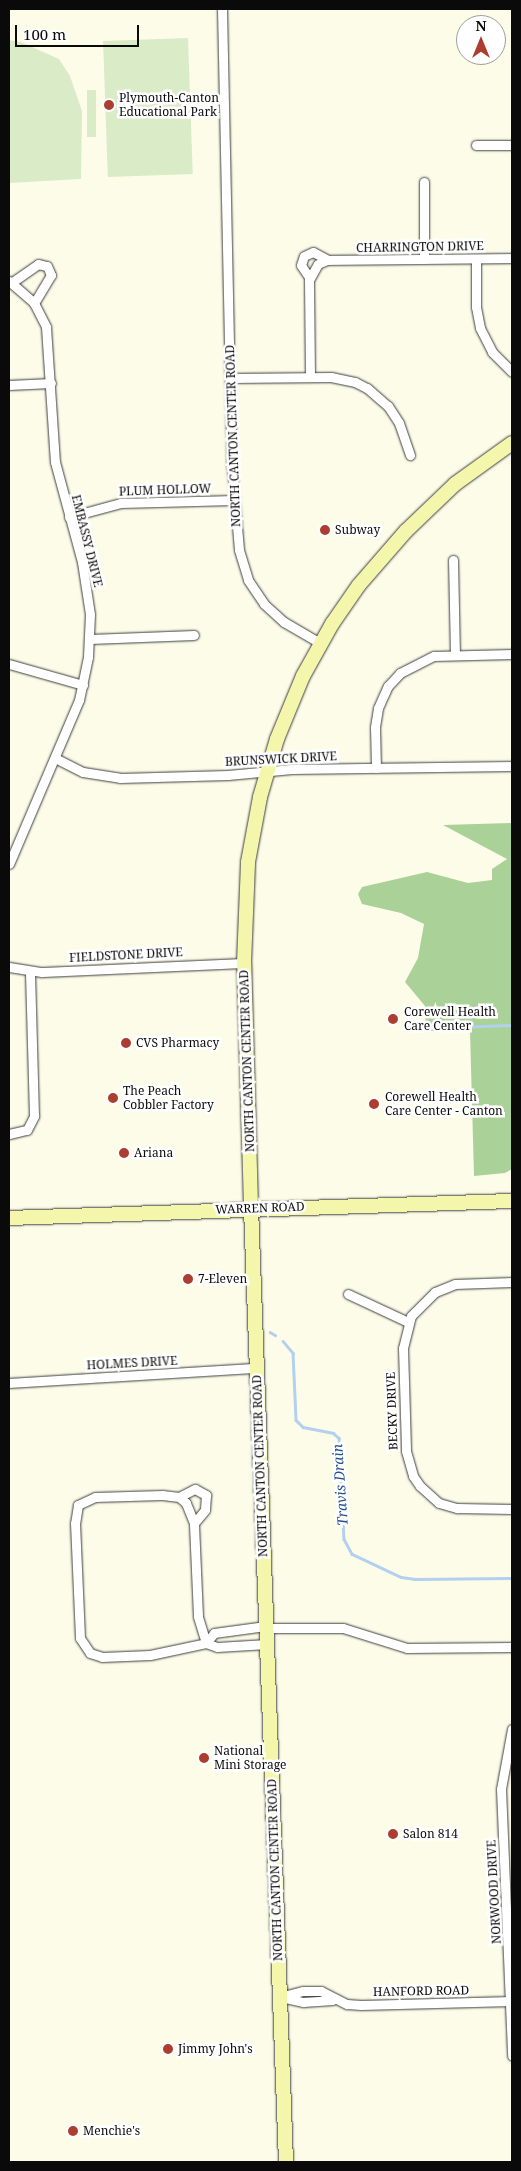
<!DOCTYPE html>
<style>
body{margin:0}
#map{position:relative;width:521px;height:2171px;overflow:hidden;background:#fdfce9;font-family:"Noto Serif",serif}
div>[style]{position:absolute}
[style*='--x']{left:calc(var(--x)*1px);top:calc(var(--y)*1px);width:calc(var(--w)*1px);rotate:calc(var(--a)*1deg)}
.forest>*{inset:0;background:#aad298}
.pitch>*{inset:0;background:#daebc8;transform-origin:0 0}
.stream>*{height:2.5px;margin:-1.25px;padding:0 1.25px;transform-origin:1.25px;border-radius:1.25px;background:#b3d0ef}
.roads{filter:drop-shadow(0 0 1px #3d3d3d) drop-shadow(0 0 1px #3d3d3d)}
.street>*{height:9px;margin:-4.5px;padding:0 4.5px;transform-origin:4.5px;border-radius:4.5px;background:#fff}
.secondary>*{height:14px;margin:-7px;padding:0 7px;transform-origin:7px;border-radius:7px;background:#f4f7ab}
.dots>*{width:14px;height:14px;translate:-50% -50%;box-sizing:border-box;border:2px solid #fff;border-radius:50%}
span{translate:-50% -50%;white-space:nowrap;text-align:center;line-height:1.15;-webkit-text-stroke:5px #fff;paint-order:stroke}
.poi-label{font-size:12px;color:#0a0a0a}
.left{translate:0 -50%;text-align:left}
.street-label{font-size:12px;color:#0a0a0a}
.water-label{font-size:14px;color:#214f8e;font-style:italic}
.frame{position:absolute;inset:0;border:10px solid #0a0a0a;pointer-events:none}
.north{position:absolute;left:456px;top:15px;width:50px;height:50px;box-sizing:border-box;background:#fff;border:1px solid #9d9d9d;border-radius:50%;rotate:0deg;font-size:14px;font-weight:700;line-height:20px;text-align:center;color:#0a0a0a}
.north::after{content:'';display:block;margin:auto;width:18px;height:22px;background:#ab3d31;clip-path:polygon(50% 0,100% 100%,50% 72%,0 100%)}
.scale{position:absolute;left:15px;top:25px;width:124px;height:22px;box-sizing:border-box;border:2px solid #0a0a0a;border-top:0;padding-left:6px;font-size:15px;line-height:18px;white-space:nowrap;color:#0a0a0a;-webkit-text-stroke:4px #fff;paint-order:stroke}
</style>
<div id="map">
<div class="forest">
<i style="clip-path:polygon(512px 823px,512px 1169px,505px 1173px,474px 1176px,470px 1031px,426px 1031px,425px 1006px,405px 982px,418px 958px,424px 924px,401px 913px,362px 904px,358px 894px,362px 887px,427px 872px,468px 883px,492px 880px,492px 869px,507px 859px,443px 825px)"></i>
</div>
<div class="pitch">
<i style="left:188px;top:38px;width:136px;height:85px;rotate:88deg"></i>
<i style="clip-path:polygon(9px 40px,23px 43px,59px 59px,70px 76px,82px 111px,81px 179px,9px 183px)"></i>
<i style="left:87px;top:90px;width:9px;height:47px"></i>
</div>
<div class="stream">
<i style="--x:431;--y:1028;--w:81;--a:-2.1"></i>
<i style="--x:270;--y:1332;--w:6;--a:31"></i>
<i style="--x:283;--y:1341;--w:16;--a:50"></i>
<i style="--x:293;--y:1353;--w:67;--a:87.4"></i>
<i style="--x:296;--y:1420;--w:10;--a:45"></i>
<i style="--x:303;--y:1427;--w:31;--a:11"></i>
<i style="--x:333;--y:1433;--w:8;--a:40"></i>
<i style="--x:339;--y:1438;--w:101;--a:87.2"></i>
<i style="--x:344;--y:1539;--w:17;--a:62"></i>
<i style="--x:352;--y:1554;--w:54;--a:25.1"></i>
<i style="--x:401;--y:1577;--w:14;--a:8"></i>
<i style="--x:415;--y:1579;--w:97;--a:-0.6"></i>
</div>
<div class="roads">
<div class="street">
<i style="--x:222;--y:9;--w:459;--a:88.8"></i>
<i style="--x:232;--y:468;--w:82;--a:85.1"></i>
<i style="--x:239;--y:550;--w:31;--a:73"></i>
<i style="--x:248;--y:580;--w:29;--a:56"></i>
<i style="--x:264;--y:604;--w:27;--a:42"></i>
<i style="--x:284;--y:622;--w:42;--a:30.3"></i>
<i style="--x:476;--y:145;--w:36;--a:0"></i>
<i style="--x:424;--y:182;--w:77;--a:90"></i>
<i style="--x:476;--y:259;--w:48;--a:90"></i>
<i style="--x:476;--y:307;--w:21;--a:79"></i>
<i style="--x:480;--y:328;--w:27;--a:63"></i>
<i style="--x:492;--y:352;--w:28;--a:45"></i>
<i style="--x:309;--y:277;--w:14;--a:-124"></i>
<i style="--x:301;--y:265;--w:9;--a:-72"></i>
<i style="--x:304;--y:256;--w:10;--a:-24"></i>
<i style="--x:313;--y:252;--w:17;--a:28"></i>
<i style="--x:9;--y:281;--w:33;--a:41"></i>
<i style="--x:34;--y:303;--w:27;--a:63"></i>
<i style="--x:46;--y:327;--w:135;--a:86.2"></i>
<i style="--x:55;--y:462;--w:104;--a:74.9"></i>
<i style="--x:82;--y:562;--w:53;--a:81.3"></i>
<i style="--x:90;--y:614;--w:43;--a:92.7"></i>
<i style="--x:88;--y:657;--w:44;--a:101.8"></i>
<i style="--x:79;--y:700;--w:178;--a:113.1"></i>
<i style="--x:11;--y:283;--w:33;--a:-35"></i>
<i style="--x:38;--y:264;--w:9;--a:13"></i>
<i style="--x:47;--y:266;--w:10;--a:66"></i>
<i style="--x:51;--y:275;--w:33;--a:121"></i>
<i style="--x:310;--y:377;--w:97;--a:-90.6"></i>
<i style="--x:309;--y:280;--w:18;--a:-61"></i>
<i style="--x:318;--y:264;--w:10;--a:-24"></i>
<i style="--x:327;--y:260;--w:185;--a:-0.6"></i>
<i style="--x:231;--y:378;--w:100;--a:-0.6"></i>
<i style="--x:331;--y:377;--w:25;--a:12"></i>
<i style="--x:355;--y:382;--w:13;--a:27"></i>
<i style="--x:367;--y:388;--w:28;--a:41"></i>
<i style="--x:388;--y:406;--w:20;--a:57"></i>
<i style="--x:399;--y:423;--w:34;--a:71"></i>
<i style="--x:9;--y:385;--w:42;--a:-2.7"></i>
<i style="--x:69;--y:517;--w:54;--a:-15.1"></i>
<i style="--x:121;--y:503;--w:113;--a:-1.5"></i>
<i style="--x:453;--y:560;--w:95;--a:88.8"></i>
<i style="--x:90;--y:639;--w:104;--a:-2.2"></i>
<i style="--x:9;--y:664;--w:77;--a:15.8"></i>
<i style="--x:55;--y:758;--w:31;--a:27"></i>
<i style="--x:83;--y:772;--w:37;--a:9"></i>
<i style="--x:120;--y:778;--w:108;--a:-1.6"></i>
<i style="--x:228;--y:775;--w:64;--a:-5.4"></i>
<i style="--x:292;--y:769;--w:220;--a:-0.8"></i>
<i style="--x:376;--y:768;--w:41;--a:-91.4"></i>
<i style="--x:375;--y:727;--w:19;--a:-81"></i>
<i style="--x:378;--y:708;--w:24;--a:-66"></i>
<i style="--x:388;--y:686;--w:18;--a:-47"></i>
<i style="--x:400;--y:673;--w:38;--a:-27"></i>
<i style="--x:434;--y:656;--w:78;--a:-1.5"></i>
<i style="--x:9;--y:967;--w:33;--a:9"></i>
<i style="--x:42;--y:972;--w:202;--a:-2.6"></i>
<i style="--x:9;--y:1134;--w:18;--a:-13"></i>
<i style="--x:27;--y:1130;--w:16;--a:-63"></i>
<i style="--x:34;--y:1116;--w:145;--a:-91.6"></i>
<i style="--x:512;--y:1282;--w:57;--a:178"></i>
<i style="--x:455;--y:1284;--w:22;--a:158"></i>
<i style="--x:435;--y:1292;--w:34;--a:135"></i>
<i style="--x:411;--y:1316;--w:33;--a:104"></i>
<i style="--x:403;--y:1348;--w:103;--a:88.3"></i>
<i style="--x:406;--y:1451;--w:26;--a:74"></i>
<i style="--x:413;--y:1476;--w:12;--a:55"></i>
<i style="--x:420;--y:1486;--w:25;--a:42"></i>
<i style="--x:439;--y:1503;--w:19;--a:16"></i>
<i style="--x:457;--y:1508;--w:55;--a:1"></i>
<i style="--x:348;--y:1294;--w:66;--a:25"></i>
<i style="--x:9;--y:1383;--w:248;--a:-3.5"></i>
<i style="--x:179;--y:1497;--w:18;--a:-27"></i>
<i style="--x:195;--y:1489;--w:13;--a:29"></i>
<i style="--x:206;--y:1495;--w:15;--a:94"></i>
<i style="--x:205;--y:1510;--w:17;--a:130"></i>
<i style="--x:266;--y:1628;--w:77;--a:0"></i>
<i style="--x:343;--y:1628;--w:67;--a:17.4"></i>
<i style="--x:407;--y:1648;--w:105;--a:-0.5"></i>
<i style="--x:206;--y:1643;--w:28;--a:-107"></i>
<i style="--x:198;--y:1616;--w:93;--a:-92.5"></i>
<i style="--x:194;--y:1523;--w:22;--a:-112"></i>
<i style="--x:186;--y:1503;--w:9;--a:-139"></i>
<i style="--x:179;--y:1497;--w:17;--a:-173"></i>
<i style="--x:162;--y:1495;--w:67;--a:178.3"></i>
<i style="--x:95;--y:1497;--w:19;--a:155"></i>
<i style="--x:78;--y:1505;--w:18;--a:99"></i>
<i style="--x:75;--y:1523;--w:115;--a:87.5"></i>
<i style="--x:80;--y:1638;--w:18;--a:56"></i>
<i style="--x:90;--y:1653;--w:13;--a:18"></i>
<i style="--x:102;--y:1657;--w:48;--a:-2.4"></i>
<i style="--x:150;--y:1655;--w:57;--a:-12.1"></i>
<i style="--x:206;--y:1643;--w:12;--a:20"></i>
<i style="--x:217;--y:1647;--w:50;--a:-3.4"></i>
<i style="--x:206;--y:1643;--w:13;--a:-51"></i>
<i style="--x:214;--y:1633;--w:52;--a:-7.7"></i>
<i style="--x:512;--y:1729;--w:61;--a:100.4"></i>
<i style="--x:501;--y:1789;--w:267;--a:87.6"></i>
<i style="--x:279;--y:1997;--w:25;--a:-14"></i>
<i style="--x:303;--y:1991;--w:18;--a:0"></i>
<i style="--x:321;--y:1991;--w:29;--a:27"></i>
<i style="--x:347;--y:2004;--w:14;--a:4"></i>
<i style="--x:361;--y:2005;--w:151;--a:-1.5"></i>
<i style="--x:281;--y:1997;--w:23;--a:13"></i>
<i style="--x:303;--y:2002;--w:30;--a:-4"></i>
</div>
<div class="secondary">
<i style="--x:9;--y:1218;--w:503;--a:-1.94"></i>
<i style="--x:286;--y:2162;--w:956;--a:-92.1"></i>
<i style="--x:251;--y:1207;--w:244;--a:-91.6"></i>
<i style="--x:244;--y:963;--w:101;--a:-87.7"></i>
<i style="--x:248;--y:862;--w:66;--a:-79.5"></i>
<i style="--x:260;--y:797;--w:60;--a:-73.7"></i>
<i style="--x:277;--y:739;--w:68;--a:-67.6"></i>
<i style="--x:303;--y:676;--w:60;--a:-60.9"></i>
<i style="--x:332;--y:624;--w:47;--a:-55.3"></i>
<i style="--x:359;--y:585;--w:72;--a:-49"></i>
<i style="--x:406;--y:531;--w:68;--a:-43.8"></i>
<i style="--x:455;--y:484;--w:70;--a:-35.7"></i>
</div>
</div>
<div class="dots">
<i style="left:109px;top:105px;background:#ab3d31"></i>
<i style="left:325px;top:530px;background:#ab3d31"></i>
<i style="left:393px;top:1019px;background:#ab3d31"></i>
<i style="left:126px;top:1043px;background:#ab3d31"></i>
<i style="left:113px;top:1098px;background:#ab3d31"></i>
<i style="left:374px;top:1104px;background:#ab3d31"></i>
<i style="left:124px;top:1153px;background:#ab3d31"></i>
<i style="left:188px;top:1279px;background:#ab3d31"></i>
<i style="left:204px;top:1758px;background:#ab3d31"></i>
<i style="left:393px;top:1834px;background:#ab3d31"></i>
<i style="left:168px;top:2049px;background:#ab3d31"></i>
<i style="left:73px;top:2131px;background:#ab3d31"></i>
</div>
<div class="poi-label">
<span class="left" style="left:119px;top:105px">Plymouth-Canton<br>Educational Park</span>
<span class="left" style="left:335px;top:530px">Subway</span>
<span class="left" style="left:404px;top:1019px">Corewell Health<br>Care Center</span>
<span class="left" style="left:136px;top:1043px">CVS Pharmacy</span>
<span class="left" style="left:123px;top:1098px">The Peach<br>Cobbler Factory</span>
<span class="left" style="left:385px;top:1104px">Corewell Health<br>Care Center - Canton</span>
<span class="left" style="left:134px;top:1153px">Ariana</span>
<span class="left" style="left:198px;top:1279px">7-Eleven</span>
<span class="left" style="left:214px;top:1758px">National<br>Mini Storage</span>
<span class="left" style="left:403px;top:1834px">Salon 814</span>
<span class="left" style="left:178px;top:2049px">Jimmy John's</span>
<span class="left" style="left:83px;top:2131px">Menchie's</span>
</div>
<div class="street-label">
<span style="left:420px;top:247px;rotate:-1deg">CHARRINGTON DRIVE</span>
<span style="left:233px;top:436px;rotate:-92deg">NORTH CANTON CENTER ROAD</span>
<span style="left:165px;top:490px;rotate:-2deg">PLUM HOLLOW</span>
<span style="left:87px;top:541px;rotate:76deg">EMBASSY DRIVE</span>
<span style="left:281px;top:759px;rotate:-3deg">BRUNSWICK DRIVE</span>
<span style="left:126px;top:955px;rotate:-3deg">FIELDSTONE DRIVE</span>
<span style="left:247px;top:1061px;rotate:-92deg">NORTH CANTON CENTER ROAD</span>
<span style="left:260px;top:1208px;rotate:-2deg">WARREN ROAD</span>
<span style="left:132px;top:1363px;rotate:-3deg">HOLMES DRIVE</span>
<span style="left:392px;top:1411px;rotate:-92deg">BECKY DRIVE</span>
<span style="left:260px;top:1466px;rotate:-92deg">NORTH CANTON CENTER ROAD</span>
<span style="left:275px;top:1870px;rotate:-92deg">NORTH CANTON CENTER ROAD</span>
<span style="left:494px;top:1892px;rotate:-93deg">NORWOOD DRIVE</span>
<span style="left:421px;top:1991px;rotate:-1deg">HANFORD ROAD</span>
</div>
<div class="water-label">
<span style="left:340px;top:1485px;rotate:-94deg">Travis Drain</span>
</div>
<div class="frame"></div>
<div class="north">N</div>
<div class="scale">100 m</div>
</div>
